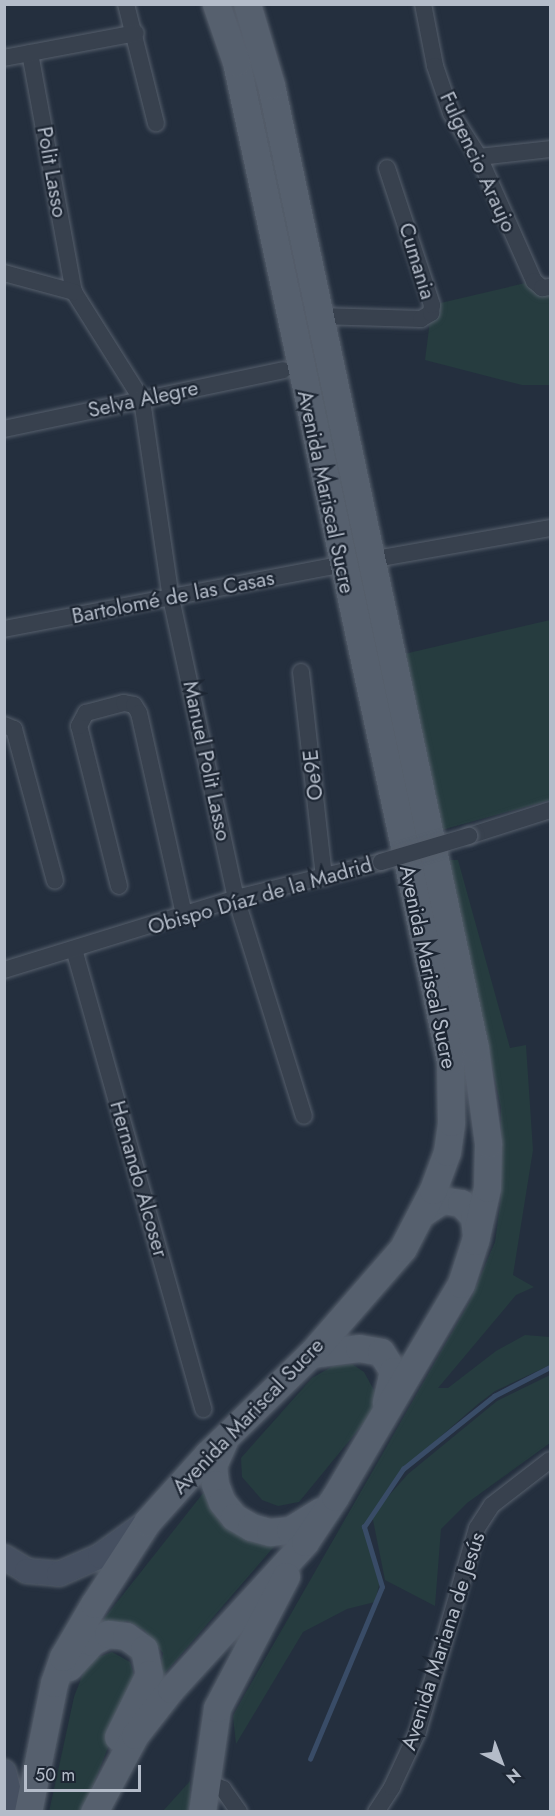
<!DOCTYPE html>
<meta charset="utf-8">
<style>
body{margin:0}
#map{position:relative;width:555px;height:1816px;overflow:hidden;background:#242f3e;font-family:Jost,sans-serif}
div>[style]{position:absolute}
.green>*{inset:0;background:#263c3f}
.stream>*{height:4.5px;margin:-2.25px;padding:0 2.25px;transform-origin:2.25px;border-radius:2.25px;background:#394c67}
.roads{filter:drop-shadow(0 0 2px #565f6c) drop-shadow(0 0 2px #565f6c)}
.street>*{height:16px;margin:-8px;padding:0 8px;transform-origin:8px;border-radius:8px;background:#38414e}
.secondary>*{height:24px;margin:-12px;padding:0 12px;transform-origin:12px;border-radius:12px;background:#465061}
.primary>*{height:27px;margin:-13.5px;padding:0 13.5px;transform-origin:13.5px;border-radius:13.5px;background:#56606e}
.bridges{filter:drop-shadow(0 0 2px #565f6c) drop-shadow(0 0 2px #565f6c)}
.street-bridge>*{height:16px;margin:-8px;padding:0 8px;transform-origin:8px;border-radius:8px;background:#38414e}
span{translate:-50% -50%;white-space:nowrap;text-align:center;line-height:1.15;-webkit-text-stroke:4.5px #1d2633;paint-order:stroke}
.street-label{font-size:21px;color:#b4bcc9}
.frame{position:absolute;inset:0;border:6px solid #b4bcc9;pointer-events:none}
.north{position:absolute;left:471px;top:1732px;width:60px;height:60px;-webkit-text-stroke:4px #1d2633;paint-order:stroke;rotate:138deg;font-size:16px;font-weight:700;line-height:24px;text-align:center;color:#b4bcc9}
.north::after{content:'';display:block;margin:auto;width:21px;height:27px;background:#b4bcc9;clip-path:polygon(50% 0,100% 100%,50% 72%,0 100%)}
.scale{position:absolute;left:24px;top:1765px;width:117px;height:27px;box-sizing:border-box;border:3px solid #b4bcc9;border-top:0;padding-left:8px;font-size:18px;line-height:21px;white-space:nowrap;color:#b4bcc9;-webkit-text-stroke:4px #1d2633;paint-order:stroke}
</style>
<div id="map">
<div class="green">
<i style="clip-path:polygon(534px 281px,550px 287px,550px 385px,522px 385px,425px 360px,432px 305px)"></i>
<i style="clip-path:polygon(550px 620px,550px 800px,438px 831px,400px 655px)"></i>
<i style="clip-path:polygon(446px 860px,458px 860px,510px 1048px,526px 1045px,533px 1150px,513px 1275px,534px 1287px,516px 1295px,438px 1388px,448px 1388px,496px 1351px,525px 1335px,550px 1337px,550px 1365px,495px 1391px,478px 1404px,403px 1469px,377px 1509px,408px 1474px,497px 1401px,550px 1375px,550px 1443px,467px 1503px,441px 1529px,435px 1606px,385px 1580px,372px 1515px,364px 1527px,380px 1581px,375px 1602px,347px 1609px,303px 1632px,236px 1744px,233px 1716px,245px 1694px,470px 1301px,495px 1242px,501px 1198px,501px 1107px)"></i>
<i style="clip-path:polygon(352px 1364px,364px 1372px,375px 1392px,372px 1413px,299px 1502px,278px 1506px,262px 1500px,242px 1477px,241px 1458px,312px 1378px,333px 1366px)"></i>
<i style="clip-path:polygon(208px 1487px,211px 1509px,222px 1524px,233px 1532px,278px 1542px,159px 1680px,163px 1653px,144px 1630px,127px 1621px,95px 1630px)"></i>
<i style="clip-path:polygon(112px 1652px,130px 1662px,135px 1679px,83px 1811px,49px 1812px,74px 1697px,84px 1671px,93px 1659px)"></i>
<i style="clip-path:polygon(190px 1781px,190px 1811px,163px 1811px)"></i>
</div>
<div class="stream">
<i style="left:310px;top:1759px;width:186px;rotate:-67.3deg"></i>
<i style="left:382px;top:1587px;width:63px;rotate:-106.7deg"></i>
<i style="left:364px;top:1527px;width:70px;rotate:-56.1deg"></i>
<i style="left:403px;top:1469px;width:117px;rotate:-38.7deg"></i>
<i style="left:494px;top:1396px;width:63px;rotate:-27.4deg"></i>
</div>
<div class="roads">
<div class="street">
<i style="left:126px;top:4px;width:123px;rotate:75.9deg"></i>
<i style="left:423px;top:4px;width:63px;rotate:79deg"></i>
<i style="left:435px;top:66px;width:50px;rotate:71.2deg"></i>
<i style="left:451px;top:113px;width:52px;rotate:57.5deg"></i>
<i style="left:479px;top:157px;width:136px;rotate:66.1deg"></i>
<i style="left:534px;top:281px;width:11px;rotate:41deg"></i>
<i style="left:542px;top:288px;width:8px;rotate:-7deg"></i>
<i style="left:30px;top:53px;width:243px;rotate:79.6deg"></i>
<i style="left:74px;top:292px;width:128px;rotate:57.8deg"></i>
<i style="left:142px;top:400px;width:200px;rotate:81.7deg"></i>
<i style="left:171px;top:598px;width:307px;rotate:77.8deg"></i>
<i style="left:236px;top:898px;width:228px;rotate:72.7deg"></i>
<i style="left:4px;top:58px;width:134px;rotate:-10.7deg"></i>
<i style="left:479px;top:157px;width:71px;rotate:-6.4deg"></i>
<i style="left:4px;top:273px;width:73px;rotate:15.2deg"></i>
<i style="left:318px;top:316px;width:103px;rotate:1.7deg"></i>
<i style="left:421px;top:319px;width:12px;rotate:-31deg"></i>
<i style="left:431px;top:313px;width:8px;rotate:-83deg"></i>
<i style="left:432px;top:305px;width:144px;rotate:-108.2deg"></i>
<i style="left:4px;top:429px;width:285px;rotate:-11.9deg"></i>
<i style="left:370px;top:560px;width:183px;rotate:-10.1deg"></i>
<i style="left:4px;top:629px;width:343px;rotate:-10.8deg"></i>
<i style="left:301px;top:672px;width:207px;rotate:83.6deg"></i>
<i style="left:4px;top:725px;width:11px;rotate:22deg"></i>
<i style="left:14px;top:729px;width:157px;rotate:74.9deg"></i>
<i style="left:469px;top:836px;width:85px;rotate:-17.8deg"></i>
<i style="left:119px;top:886px;width:165px;rotate:-104deg"></i>
<i style="left:79px;top:726px;width:15px;rotate:-62deg"></i>
<i style="left:86px;top:713px;width:39px;rotate:-15deg"></i>
<i style="left:124px;top:703px;width:10px;rotate:11deg"></i>
<i style="left:134px;top:705px;width:9px;rotate:58deg"></i>
<i style="left:139px;top:713px;width:207px;rotate:77.4deg"></i>
<i style="left:74px;top:949px;width:478px;rotate:74.3deg"></i>
<i style="left:4px;top:970px;width:243px;rotate:-17.2deg"></i>
<i style="left:236px;top:898px;width:149px;rotate:-13.9deg"></i>
<i style="left:204px;top:1781px;width:21px;rotate:23deg"></i>
<i style="left:223px;top:1789px;width:28px;rotate:55deg"></i>
<i style="left:376px;top:1812px;width:30px;rotate:-57deg"></i>
<i style="left:392px;top:1787px;width:62px;rotate:-65.1deg"></i>
<i style="left:418px;top:1731px;width:211px;rotate:-73.8deg"></i>
<i style="left:477px;top:1528px;width:27px;rotate:-57deg"></i>
<i style="left:492px;top:1505px;width:73px;rotate:-37.8deg"></i>
</div>
<div class="secondary">
<i style="left:4px;top:1557px;width:27px;rotate:31deg"></i>
<i style="left:27px;top:1571px;width:32px;rotate:5deg"></i>
<i style="left:59px;top:1574px;width:45px;rotate:-23.7deg"></i>
<i style="left:100px;top:1556px;width:53px;rotate:-35.8deg"></i>
<i style="left:4px;top:1772px;width:41px;rotate:76deg"></i>
</div>
<div class="primary">
<i style="left:424px;top:1212px;width:22px;rotate:-34deg"></i>
<i style="left:442px;top:1200px;width:19px;rotate:9deg"></i>
<i style="left:461px;top:1203px;width:19px;rotate:47deg"></i>
<i style="left:474px;top:1217px;width:20px;rotate:84deg"></i>
<i style="left:311px;top:1354px;width:48px;rotate:-7.1deg"></i>
<i style="left:359px;top:1348px;width:22px;rotate:10deg"></i>
<i style="left:381px;top:1352px;width:22px;rotate:58deg"></i>
<i style="left:393px;top:1371px;width:32px;rotate:103deg"></i>
<i style="left:223px;top:1443px;width:24px;rotate:114deg"></i>
<i style="left:213px;top:1465px;width:19px;rotate:84deg"></i>
<i style="left:215px;top:1484px;width:19px;rotate:69deg"></i>
<i style="left:222px;top:1502px;width:19px;rotate:51deg"></i>
<i style="left:234px;top:1517px;width:20px;rotate:30deg"></i>
<i style="left:251px;top:1527px;width:20px;rotate:15deg"></i>
<i style="left:270px;top:1532px;width:20px;rotate:-6deg"></i>
<i style="left:290px;top:1530px;width:36px;rotate:-32deg"></i>
<i style="left:69px;top:1667px;width:34px;rotate:-47deg"></i>
<i style="left:92px;top:1642px;width:18px;rotate:-27deg"></i>
<i style="left:108px;top:1634px;width:18px;rotate:6deg"></i>
<i style="left:126px;top:1636px;width:22px;rotate:36deg"></i>
<i style="left:144px;top:1649px;width:25px;rotate:79deg"></i>
<i style="left:149px;top:1674px;width:70px;rotate:116.2deg"></i>
<i style="left:28px;top:1812px;width:132px;rotate:-78.6deg"></i>
<i style="left:54px;top:1683px;width:28px;rotate:-71deg"></i>
<i style="left:63px;top:1657px;width:61px;rotate:-59.7deg"></i>
<i style="left:94px;top:1604px;width:98px;rotate:-57.1deg"></i>
<i style="left:147px;top:1522px;width:91px;rotate:-48.1deg"></i>
<i style="left:208px;top:1454px;width:144px;rotate:-44.2deg"></i>
<i style="left:311px;top:1354px;width:140px;rotate:-49deg"></i>
<i style="left:403px;top:1248px;width:65px;rotate:-62.7deg"></i>
<i style="left:433px;top:1190px;width:40px;rotate:-69.8deg"></i>
<i style="left:447px;top:1152px;width:30px;rotate:-82deg"></i>
<i style="left:451px;top:1122px;width:61px;rotate:-90.9deg"></i>
<i style="left:450px;top:1061px;width:1022px;rotate:-102.09deg"></i>
<i style="left:236px;top:62px;width:61px;rotate:-109deg"></i>
<i style="left:94px;top:1812px;width:87px;rotate:-62deg"></i>
<i style="left:135px;top:1735px;width:58px;rotate:-52deg"></i>
<i style="left:171px;top:1689px;width:199px;rotate:-47.6deg"></i>
<i style="left:305px;top:1542px;width:54px;rotate:-56.3deg"></i>
<i style="left:335px;top:1497px;width:247px;rotate:-59.4deg"></i>
<i style="left:461px;top:1284px;width:45px;rotate:-72deg"></i>
<i style="left:475px;top:1241px;width:54px;rotate:-77.2deg"></i>
<i style="left:487px;top:1188px;width:45px;rotate:-88.7deg"></i>
<i style="left:488px;top:1143px;width:96px;rotate:-97.8deg"></i>
<i style="left:475px;top:1048px;width:984px;rotate:-101.96deg"></i>
<i style="left:271px;top:85px;width:84px;rotate:-106.5deg"></i>
<i style="left:202px;top:1812px;width:105px;rotate:-81.8deg"></i>
<i style="left:217px;top:1708px;width:149px;rotate:-62.4deg"></i>
</div>
</div>
<div class="bridges">
<div class="street-bridge">
<i style="left:381px;top:862px;width:92px;rotate:-16.5deg"></i>
</div>
</div>
<div class="street-label">
<span style="left:478px;top:162px;rotate:65deg">Fulgencio Araujo</span>
<span style="left:52px;top:172px;rotate:80deg">Polit Lasso</span>
<span style="left:417px;top:261px;rotate:73deg">Cumania</span>
<span style="left:143px;top:399px;rotate:-12deg">Selva Alegre</span>
<span style="left:326px;top:492px;rotate:78deg">Avenida Mariscal Sucre</span>
<span style="left:173px;top:597px;rotate:-11deg">Bartolomé de las Casas</span>
<span style="left:207px;top:761px;rotate:78deg">Manuel Polit Lasso</span>
<span style="left:313px;top:775px;rotate:-96deg">Oe9E</span>
<span style="left:260px;top:896px;rotate:-16deg">Obispo Díaz de la Madrid</span>
<span style="left:428px;top:967px;rotate:78deg">Avenida Mariscal Sucre</span>
<span style="left:139px;top:1179px;rotate:74deg">Hernando Alcoser</span>
<span style="left:248px;top:1416px;rotate:-46deg">Avenida Mariscal Sucre</span>
<span style="left:443px;top:1641px;rotate:-72deg">Avenida Mariana de Jesús</span>
</div>
<div class="frame"></div>
<div class="north">N</div>
<div class="scale">50 m</div>
</div>
